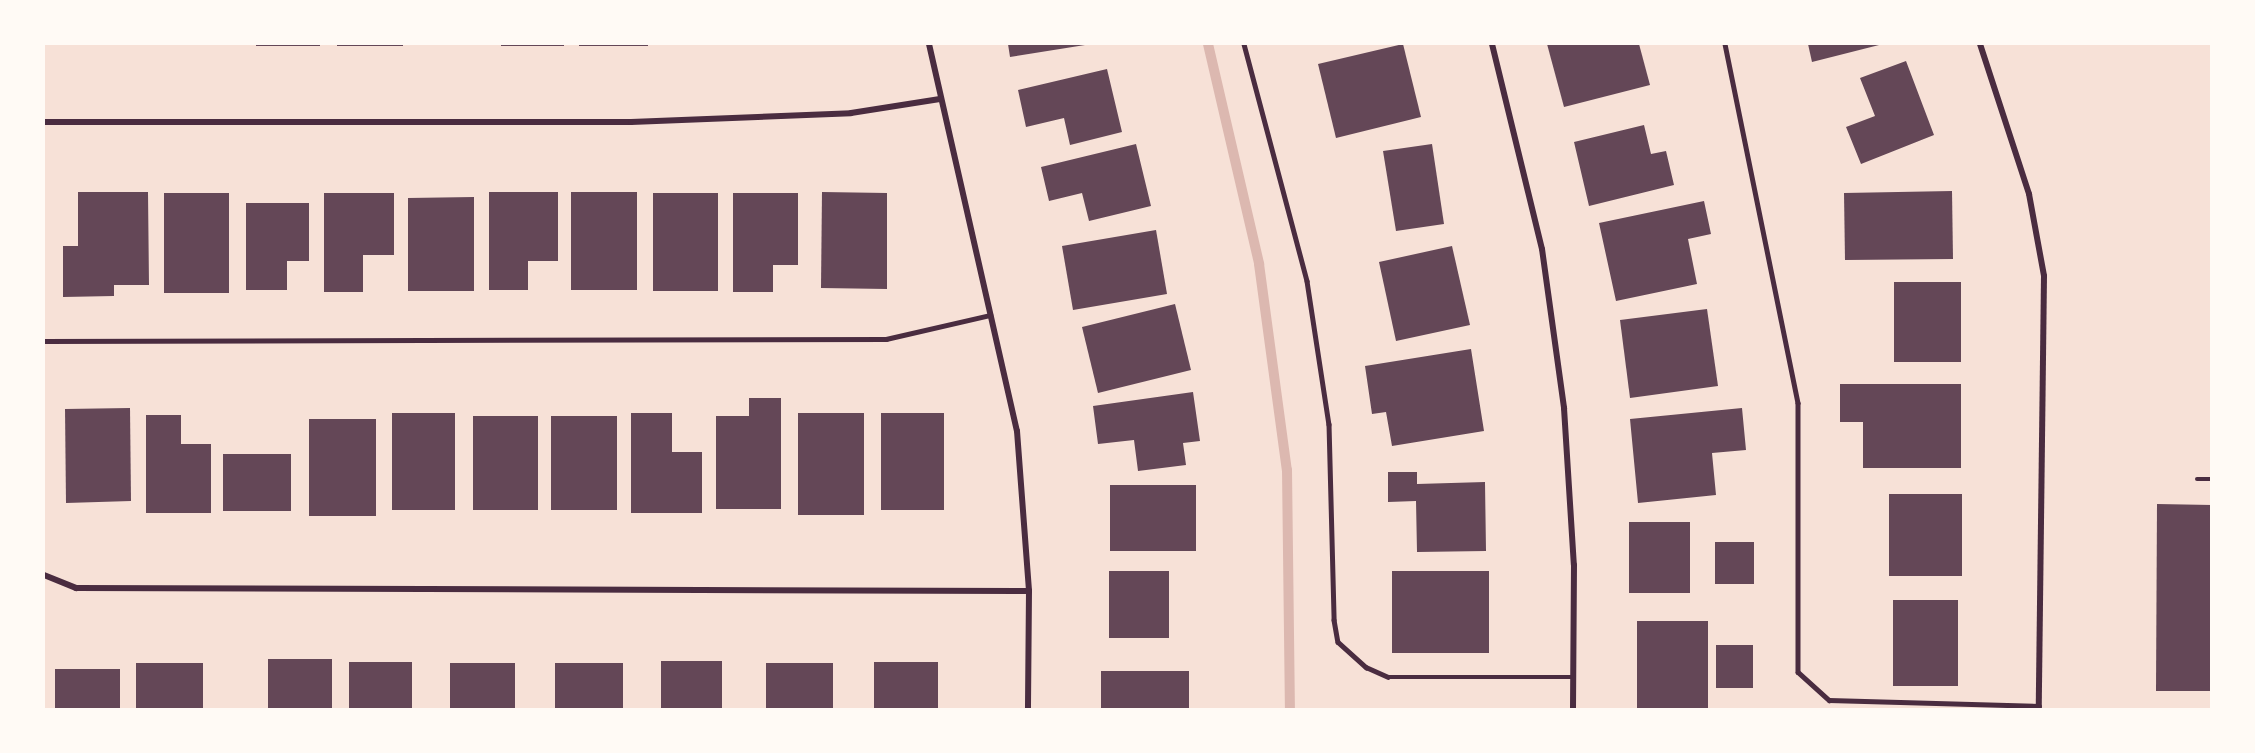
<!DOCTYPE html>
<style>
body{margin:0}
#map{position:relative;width:2255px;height:753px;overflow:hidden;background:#f7e1d7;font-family:"PT Sans Narrow",sans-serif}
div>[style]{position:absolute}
.stream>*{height:10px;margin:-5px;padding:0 5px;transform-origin:5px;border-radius:5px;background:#dcb8b0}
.building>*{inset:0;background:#644757}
.service>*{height:4.5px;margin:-2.25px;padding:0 2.25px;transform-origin:2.25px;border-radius:2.25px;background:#4a2c40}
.minor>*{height:6px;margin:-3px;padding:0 3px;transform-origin:3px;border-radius:3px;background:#4a2c40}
span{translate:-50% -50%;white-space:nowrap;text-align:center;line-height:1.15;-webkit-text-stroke:6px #fffaf5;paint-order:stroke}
.frame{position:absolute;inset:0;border:45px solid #fffaf5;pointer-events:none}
</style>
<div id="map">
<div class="stream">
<i style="left:1208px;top:44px;width:226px;rotate:76.9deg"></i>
<i style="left:1259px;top:264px;width:208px;rotate:82.3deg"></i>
<i style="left:1287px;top:470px;width:240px;rotate:89.3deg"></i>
</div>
<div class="building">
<i style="clip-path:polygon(256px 44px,320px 44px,320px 46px,256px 46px)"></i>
<i style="clip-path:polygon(337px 44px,403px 44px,403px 46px,337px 46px)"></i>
<i style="clip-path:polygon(501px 44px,564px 44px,564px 46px,501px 46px)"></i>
<i style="clip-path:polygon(579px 44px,648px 44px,648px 46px,579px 46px)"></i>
<i style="clip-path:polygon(1008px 44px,1085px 44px,1085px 45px,1010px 57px)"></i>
<i style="clip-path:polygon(1403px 44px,1421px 117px,1336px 138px,1318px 64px)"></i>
<i style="clip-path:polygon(1547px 44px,1639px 44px,1650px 85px,1564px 107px)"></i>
<i style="clip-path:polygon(1808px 44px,1883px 44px,1812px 62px)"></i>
<i style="clip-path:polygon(1906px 61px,1934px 135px,1861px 164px,1846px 127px,1875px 116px,1860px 78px)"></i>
<i style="clip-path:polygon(1107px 69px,1122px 132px,1070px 145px,1064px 118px,1026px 127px,1018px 90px)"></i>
<i style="clip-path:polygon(1644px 125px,1651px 154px,1666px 151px,1674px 185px,1589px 206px,1574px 142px)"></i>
<i style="clip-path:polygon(1136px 144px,1151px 206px,1089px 221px,1082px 193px,1049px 201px,1041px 167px)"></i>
<i style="clip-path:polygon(1432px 144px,1444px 224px,1396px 231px,1383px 151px)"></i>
<i style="clip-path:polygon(1952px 191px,1953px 259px,1845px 260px,1844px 193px)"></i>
<i style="clip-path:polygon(78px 192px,148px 192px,149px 285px,114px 285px,114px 296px,63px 297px,63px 246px,78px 246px)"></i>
<i style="clip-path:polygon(489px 192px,558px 192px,558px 261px,528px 261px,528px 290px,489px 290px)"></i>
<i style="clip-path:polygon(571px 192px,637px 192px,637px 290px,571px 290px)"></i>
<i style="clip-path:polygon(822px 192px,887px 193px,887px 289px,821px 288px)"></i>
<i style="clip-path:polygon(164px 193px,229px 193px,229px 293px,164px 293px)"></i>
<i style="clip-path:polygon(324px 193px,394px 193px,394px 255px,363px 255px,363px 292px,324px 292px)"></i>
<i style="clip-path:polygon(653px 193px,718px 193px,718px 291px,653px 291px)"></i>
<i style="clip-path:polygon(733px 193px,798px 193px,798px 265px,773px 265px,773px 292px,733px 292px)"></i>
<i style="clip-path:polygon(474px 197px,474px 291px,408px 291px,408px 198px)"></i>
<i style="clip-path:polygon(1704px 201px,1711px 234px,1688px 239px,1697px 284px,1616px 301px,1599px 223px)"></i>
<i style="clip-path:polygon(246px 203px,309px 203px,309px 261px,287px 261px,287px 290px,246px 290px)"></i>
<i style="clip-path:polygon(1156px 230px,1167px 294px,1073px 310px,1062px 246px)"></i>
<i style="clip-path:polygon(1452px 246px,1470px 325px,1396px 341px,1379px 262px)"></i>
<i style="clip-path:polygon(1894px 282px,1961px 282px,1961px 362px,1894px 362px)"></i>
<i style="clip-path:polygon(1175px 304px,1191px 370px,1098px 393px,1082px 327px)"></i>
<i style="clip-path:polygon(1707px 309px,1718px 386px,1630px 398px,1620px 320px)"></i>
<i style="clip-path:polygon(1471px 349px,1484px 431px,1392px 446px,1386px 412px,1372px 414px,1365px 366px)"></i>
<i style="clip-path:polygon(1840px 384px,1961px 384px,1961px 468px,1863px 468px,1863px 422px,1840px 422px)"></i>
<i style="clip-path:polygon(1193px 392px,1200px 441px,1183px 443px,1186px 465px,1138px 471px,1134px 440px,1098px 444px,1093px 406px)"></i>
<i style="clip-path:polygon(749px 398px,781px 398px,781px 509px,716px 509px,716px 416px,749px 416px)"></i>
<i style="clip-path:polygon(130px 408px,131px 501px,66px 503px,65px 409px)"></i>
<i style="clip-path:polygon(1742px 408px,1746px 450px,1712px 453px,1716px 495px,1638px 503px,1630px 419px)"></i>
<i style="clip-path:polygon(392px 413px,455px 413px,455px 510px,392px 510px)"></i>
<i style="clip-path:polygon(631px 413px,672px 413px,672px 452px,702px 452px,702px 513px,631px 513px)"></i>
<i style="clip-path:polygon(798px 413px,864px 413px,864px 515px,798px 515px)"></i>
<i style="clip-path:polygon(881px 413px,944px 413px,944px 510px,881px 510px)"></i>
<i style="clip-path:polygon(146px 415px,181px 415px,181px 444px,211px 444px,211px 513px,146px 513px)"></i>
<i style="clip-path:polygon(473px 416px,538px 416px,538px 510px,473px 510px)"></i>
<i style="clip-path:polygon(551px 416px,617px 416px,617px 510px,551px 510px)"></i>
<i style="clip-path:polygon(309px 419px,376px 419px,376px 516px,309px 516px)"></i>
<i style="clip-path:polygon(223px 454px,291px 454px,291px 511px,223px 511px)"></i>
<i style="clip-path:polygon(1388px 472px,1417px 472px,1417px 484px,1485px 482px,1486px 551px,1417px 552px,1416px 501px,1388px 502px)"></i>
<i style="clip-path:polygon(1110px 485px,1196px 485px,1196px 551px,1110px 551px)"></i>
<i style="clip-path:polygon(1889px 494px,1962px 494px,1962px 576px,1889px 576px)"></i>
<i style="clip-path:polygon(2157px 504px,2212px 505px,2212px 691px,2156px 691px)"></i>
<i style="clip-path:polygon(1629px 522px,1690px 522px,1690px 593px,1629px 593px)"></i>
<i style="clip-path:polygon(1715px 542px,1754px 542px,1754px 584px,1715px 584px)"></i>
<i style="clip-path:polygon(1109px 571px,1169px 571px,1169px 638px,1109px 638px)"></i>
<i style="clip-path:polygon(1392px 571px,1489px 571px,1489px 653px,1392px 653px)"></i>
<i style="clip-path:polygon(1893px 600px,1958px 600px,1958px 686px,1893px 686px)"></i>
<i style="clip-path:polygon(1637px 621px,1708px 621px,1708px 710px,1637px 710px)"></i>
<i style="clip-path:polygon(1716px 645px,1753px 645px,1753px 688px,1716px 688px)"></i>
<i style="clip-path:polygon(268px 659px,332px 659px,332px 710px,268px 710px)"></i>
<i style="clip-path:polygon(661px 661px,722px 661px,722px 710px,661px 710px)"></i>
<i style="clip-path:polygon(349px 662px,412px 662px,412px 710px,349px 710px)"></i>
<i style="clip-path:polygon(874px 662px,938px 662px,938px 710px,874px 710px)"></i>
<i style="clip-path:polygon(136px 663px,203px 663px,203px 710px,136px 710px)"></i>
<i style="clip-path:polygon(450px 663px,515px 663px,515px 710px,450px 710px)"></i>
<i style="clip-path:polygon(555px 663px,623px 663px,623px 710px,555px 710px)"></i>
<i style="clip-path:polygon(766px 663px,833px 663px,833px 710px,766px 710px)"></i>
<i style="clip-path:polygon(55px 669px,120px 669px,120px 710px,55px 710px)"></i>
<i style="clip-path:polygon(1101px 671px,1189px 671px,1189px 710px,1101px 710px)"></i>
</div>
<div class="service">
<i style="left:1244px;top:44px;width:245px;rotate:75.1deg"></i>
<i style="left:1307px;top:281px;width:145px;rotate:81.3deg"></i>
<i style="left:1329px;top:424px;width:196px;rotate:88.5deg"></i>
<i style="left:1334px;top:620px;width:22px;rotate:80deg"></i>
<i style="left:1338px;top:642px;width:38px;rotate:42deg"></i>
<i style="left:1366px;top:667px;width:24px;rotate:24deg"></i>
<i style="left:1388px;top:677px;width:185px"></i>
<i style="left:1725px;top:44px;width:366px;rotate:78.5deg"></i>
<i style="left:1798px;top:403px;width:269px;rotate:90deg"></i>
<i style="left:1798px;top:672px;width:42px;rotate:42.1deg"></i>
<i style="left:1829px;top:700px;width:210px;rotate:1.6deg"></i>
<i style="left:44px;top:341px;width:842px;rotate:-0.14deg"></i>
<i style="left:886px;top:339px;width:107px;rotate:-13deg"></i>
<i style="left:2197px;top:479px;width:15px"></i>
</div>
<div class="minor">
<i style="left:929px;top:44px;width:397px;rotate:77.2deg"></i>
<i style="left:1017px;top:431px;width:160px;rotate:85.7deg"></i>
<i style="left:1029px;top:591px;width:119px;rotate:90.5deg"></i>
<i style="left:1492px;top:44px;width:211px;rotate:76.3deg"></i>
<i style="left:1542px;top:249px;width:161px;rotate:82.1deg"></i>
<i style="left:1564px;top:408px;width:157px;rotate:86.4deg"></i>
<i style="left:1574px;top:565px;width:145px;rotate:90.4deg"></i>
<i style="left:1980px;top:44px;width:158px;rotate:71.9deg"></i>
<i style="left:2029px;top:194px;width:83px;rotate:79.6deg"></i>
<i style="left:2044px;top:276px;width:434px;rotate:90.7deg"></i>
<i style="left:44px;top:122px;width:587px"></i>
<i style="left:631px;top:122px;width:220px;rotate:-2.3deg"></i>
<i style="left:851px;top:113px;width:90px;rotate:-8.9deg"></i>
<i style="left:44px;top:575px;width:35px;rotate:22deg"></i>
<i style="left:76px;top:588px;width:953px;rotate:0.18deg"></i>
</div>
<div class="frame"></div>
</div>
